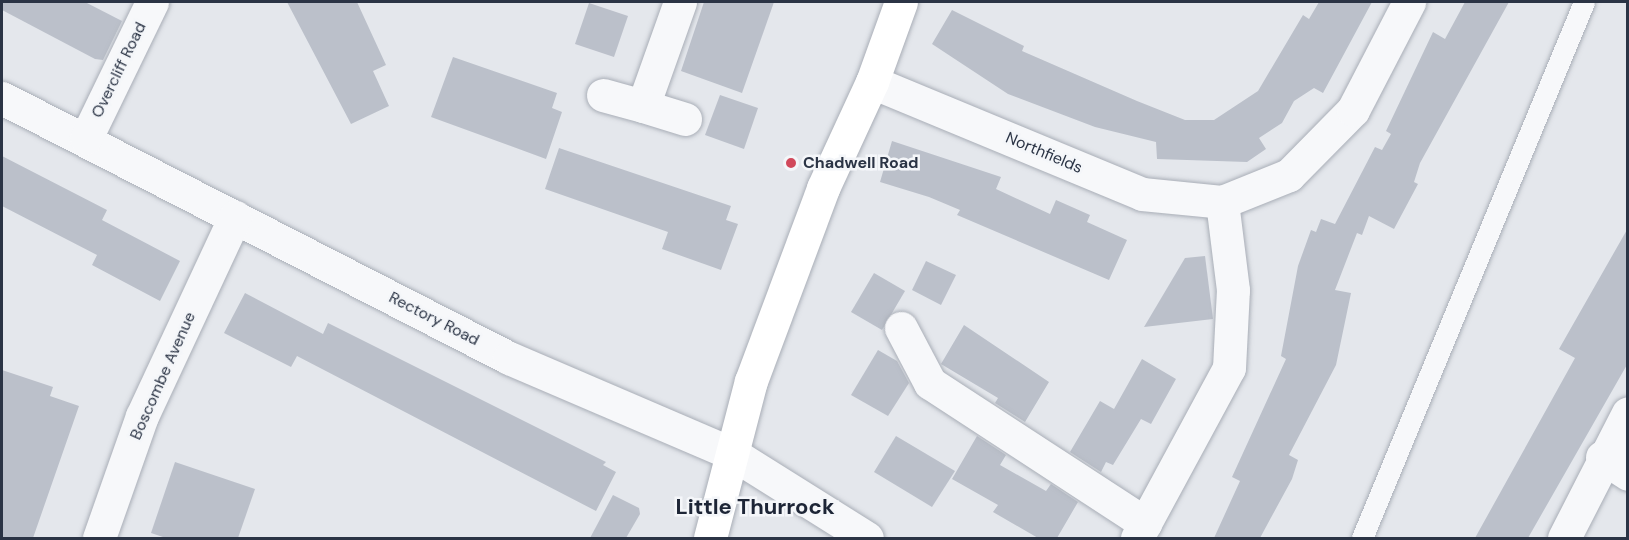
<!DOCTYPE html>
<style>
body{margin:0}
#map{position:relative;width:1629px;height:540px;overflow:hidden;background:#e4e7ec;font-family:"DM Sans",sans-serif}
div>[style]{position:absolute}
.building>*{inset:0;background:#bbc0ca}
.roads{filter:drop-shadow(0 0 2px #a9aeb7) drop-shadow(0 0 2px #a9aeb7)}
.lane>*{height:21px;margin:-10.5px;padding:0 10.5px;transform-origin:10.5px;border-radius:10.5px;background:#f7f8fa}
.street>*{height:33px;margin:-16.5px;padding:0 16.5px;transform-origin:16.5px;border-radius:16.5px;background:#f7f8fa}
.secondary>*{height:33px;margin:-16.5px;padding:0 16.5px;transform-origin:16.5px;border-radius:16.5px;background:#fff}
.dots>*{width:16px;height:16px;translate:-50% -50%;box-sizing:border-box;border:3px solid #f4f6f9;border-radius:50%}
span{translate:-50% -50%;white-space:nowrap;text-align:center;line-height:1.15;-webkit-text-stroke:5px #f4f6f9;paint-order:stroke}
.street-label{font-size:16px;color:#2b3445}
.poi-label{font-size:16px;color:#2b3445;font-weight:700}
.left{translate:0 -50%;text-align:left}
.district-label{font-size:22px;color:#1d2536;font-weight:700}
.frame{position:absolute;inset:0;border:3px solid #2b3445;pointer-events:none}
</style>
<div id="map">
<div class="building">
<i style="clip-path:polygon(2px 2px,85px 2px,122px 21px,103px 60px,95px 59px,2px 10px)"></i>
<i style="clip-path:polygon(287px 2px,357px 2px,386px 65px,373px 71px,389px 106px,351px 124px)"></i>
<i style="clip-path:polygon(704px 2px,774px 2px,742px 93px,681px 71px)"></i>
<i style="clip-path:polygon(1319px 2px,1372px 2px,1323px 93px,1314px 88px,1294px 101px,1282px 123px,1259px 138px,1266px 149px,1247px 162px,1157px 159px,1156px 142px,1095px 127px,1008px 94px,932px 44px,952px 10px,1024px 46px,1022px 51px,1137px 101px,1185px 120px,1214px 120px,1258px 91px,1303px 15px,1309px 19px)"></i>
<i style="clip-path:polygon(1465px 2px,1509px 2px,1420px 163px,1414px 182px,1418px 184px,1394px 229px,1369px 216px,1362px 235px,1357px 233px,1335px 290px,1351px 293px,1336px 365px,1289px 455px,1298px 460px,1292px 479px,1260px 538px,1214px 538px,1240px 481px,1232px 477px,1286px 359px,1281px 356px,1298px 266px,1311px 230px,1316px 232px,1321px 219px,1335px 224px,1375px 147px,1382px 150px,1391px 134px,1386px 131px,1433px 32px,1445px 39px)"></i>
<i style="clip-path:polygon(589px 3px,628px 16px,614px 57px,575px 44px)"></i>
<i style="clip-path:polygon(453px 57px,557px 93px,552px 108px,562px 112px,546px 159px,431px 117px)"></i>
<i style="clip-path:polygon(720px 95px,758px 108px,744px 149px,705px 135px)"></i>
<i style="clip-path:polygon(892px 141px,1001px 177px,996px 189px,1050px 214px,1056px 200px,1090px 215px,1087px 222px,1127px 240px,1109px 280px,957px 215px,960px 210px,929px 197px,880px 182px)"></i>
<i style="clip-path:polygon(559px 148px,731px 206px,726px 220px,738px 224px,721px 270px,662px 249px,668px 232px,545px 189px)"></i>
<i style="clip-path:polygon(2px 156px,107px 210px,102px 220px,180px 261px,160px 301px,92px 265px,97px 255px,2px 206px)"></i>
<i style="clip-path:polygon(1628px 228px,1628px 363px,1528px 538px,1475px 538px,1575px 358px,1559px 349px)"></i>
<i style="clip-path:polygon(1205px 256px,1213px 319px,1144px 327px,1185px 258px)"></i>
<i style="clip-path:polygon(926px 261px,956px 275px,941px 305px,912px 290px)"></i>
<i style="clip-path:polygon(874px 273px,905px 291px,882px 330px,851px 312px)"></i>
<i style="clip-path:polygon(245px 293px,323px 334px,328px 323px,606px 462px,603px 465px,616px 472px,596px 511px,297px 356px,291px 367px,224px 333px)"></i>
<i style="clip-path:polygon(964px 325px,1049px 382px,1025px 422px,995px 403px,998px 398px,941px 364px)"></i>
<i style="clip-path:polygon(878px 350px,897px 361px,909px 383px,888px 416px,851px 395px)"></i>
<i style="clip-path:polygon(1142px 359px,1176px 379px,1151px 424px,1141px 419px,1113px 465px,1106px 462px,1101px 472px,1070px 452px,1100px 401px,1114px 409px)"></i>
<i style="clip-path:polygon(2px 370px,53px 387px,50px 396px,79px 406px,33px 538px,2px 538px)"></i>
<i style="clip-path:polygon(896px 436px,955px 471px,932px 507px,874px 472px)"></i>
<i style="clip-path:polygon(977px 436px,1006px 455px,1000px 465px,1046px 491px,1051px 484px,1078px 502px,1057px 538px,1038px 538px,993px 512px,998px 505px,952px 479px)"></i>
<i style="clip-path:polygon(175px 462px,255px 489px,238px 538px,166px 538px,151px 533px)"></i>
<i style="clip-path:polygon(613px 495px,639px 508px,640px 514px,626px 538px,590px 538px)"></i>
</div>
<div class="roads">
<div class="lane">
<i style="left:1362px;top:538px;width:580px;rotate:-67.5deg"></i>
</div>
<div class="street">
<i style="left:680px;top:2px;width:110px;rotate:109.6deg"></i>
<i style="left:643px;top:106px;width:44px;rotate:17.2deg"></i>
<i style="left:872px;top:82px;width:292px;rotate:22.5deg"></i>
<i style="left:1142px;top:194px;width:80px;rotate:5.7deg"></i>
<i style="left:1222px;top:202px;width:72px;rotate:-21.9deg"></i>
<i style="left:1289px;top:175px;width:91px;rotate:-45.4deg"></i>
<i style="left:1353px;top:110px;width:122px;rotate:-62.6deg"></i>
<i style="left:603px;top:95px;width:41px;rotate:15.4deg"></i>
<i style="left:2px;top:98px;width:570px;rotate:27.15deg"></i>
<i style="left:509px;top:358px;width:244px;rotate:23.2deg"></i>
<i style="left:733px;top:454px;width:158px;rotate:32.1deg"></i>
<i style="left:86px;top:138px;width:151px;rotate:-64.1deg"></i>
<i style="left:901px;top:328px;width:62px;rotate:62.2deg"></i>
<i style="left:930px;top:383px;width:257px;rotate:33.1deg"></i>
<i style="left:1602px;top:457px;width:31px;rotate:33deg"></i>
<i style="left:99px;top:538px;width:129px;rotate:-70.6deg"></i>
<i style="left:142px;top:416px;width:220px;rotate:-65deg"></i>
<i style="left:1137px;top:538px;width:193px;rotate:-61.6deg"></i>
<i style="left:1229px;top:368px;width:78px;rotate:-87.1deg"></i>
<i style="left:1233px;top:290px;width:89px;rotate:-97.1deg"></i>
<i style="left:1564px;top:538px;width:140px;rotate:-62.9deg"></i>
</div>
<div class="secondary">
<i style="left:710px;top:538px;width:162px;rotate:-75.4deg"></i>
<i style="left:751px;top:381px;width:206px;rotate:-69.5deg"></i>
<i style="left:823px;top:188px;width:117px;rotate:-65.2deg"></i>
<i style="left:872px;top:82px;width:85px;rotate:-70.1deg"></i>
</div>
</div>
<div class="dots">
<i style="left:791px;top:163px;background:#d1495b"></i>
</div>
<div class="street-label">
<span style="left:119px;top:70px;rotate:-64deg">Overcliff Road</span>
<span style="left:1044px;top:153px;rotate:23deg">Northfields</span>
<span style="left:434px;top:319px;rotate:27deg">Rectory Road</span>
<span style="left:163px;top:376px;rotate:-66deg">Boscombe Avenue</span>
</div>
<div class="poi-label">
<span class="left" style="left:803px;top:163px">Chadwell Road</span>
</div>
<div class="district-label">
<span style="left:755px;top:507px">Little Thurrock</span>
</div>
<div class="frame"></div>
</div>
